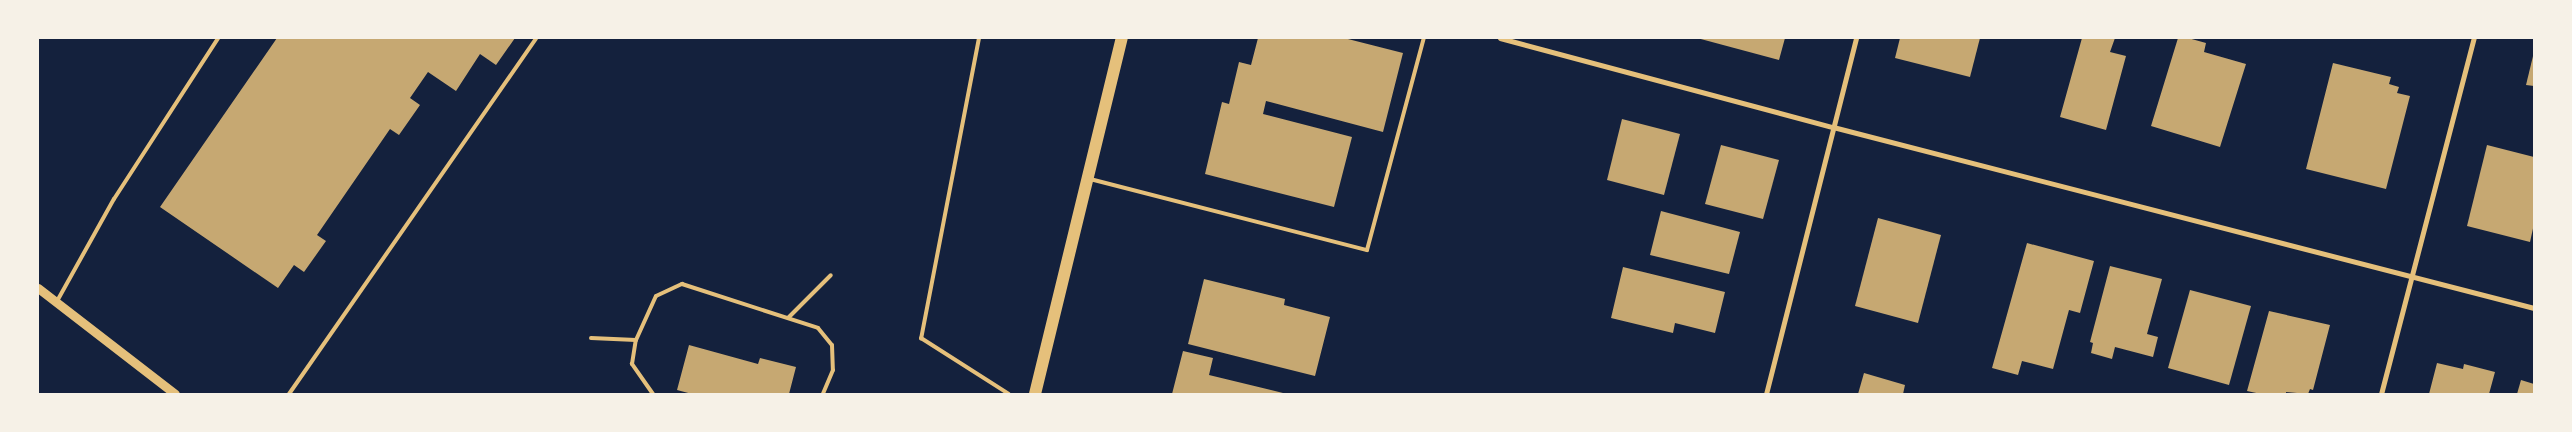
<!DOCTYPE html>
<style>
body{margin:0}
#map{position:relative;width:2572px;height:432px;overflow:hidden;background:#14213d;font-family:"Nunito Sans",sans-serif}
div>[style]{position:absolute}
.building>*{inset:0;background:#c6a872}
.service>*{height:4px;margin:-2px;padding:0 2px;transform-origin:2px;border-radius:2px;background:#e5c07b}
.minor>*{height:5px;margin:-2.5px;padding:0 2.5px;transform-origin:2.5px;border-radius:2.5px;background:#e5c07b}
.tertiary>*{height:9px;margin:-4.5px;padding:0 4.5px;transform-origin:4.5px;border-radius:4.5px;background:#e5c07b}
.primary>*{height:12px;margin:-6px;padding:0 6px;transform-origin:6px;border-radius:6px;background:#e5c07b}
span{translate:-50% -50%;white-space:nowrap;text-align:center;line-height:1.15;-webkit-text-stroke:5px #f6f1e7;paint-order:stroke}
.frame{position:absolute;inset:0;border:39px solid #f6f1e7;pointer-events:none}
</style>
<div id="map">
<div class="building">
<i style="clip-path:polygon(277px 38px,515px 38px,496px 65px,480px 54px,456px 91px,428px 72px,410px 98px,420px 105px,399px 135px,390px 129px,317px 235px,326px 241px,304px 272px,294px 265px,278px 288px,160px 207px)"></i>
<i style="clip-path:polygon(1258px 38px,1344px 38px,1403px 53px,1383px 132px,1266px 101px,1263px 114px,1352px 137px,1334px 207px,1205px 174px,1222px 102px,1229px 104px,1239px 62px,1251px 65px)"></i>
<i style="clip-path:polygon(1697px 38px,1785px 38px,1779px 60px)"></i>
<i style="clip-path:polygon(1900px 38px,1980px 38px,1970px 77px,1895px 58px)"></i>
<i style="clip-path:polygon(2082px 38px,2115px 38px,2110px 52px,2126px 56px,2106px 130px,2060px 117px)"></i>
<i style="clip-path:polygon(2178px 38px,2188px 38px,2206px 43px,2204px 52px,2246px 64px,2220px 147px,2151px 126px)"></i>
<i style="clip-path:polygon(2534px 52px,2534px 86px,2526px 85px)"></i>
<i style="clip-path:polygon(2333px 63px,2391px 77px,2389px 84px,2399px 87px,2397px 93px,2410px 96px,2386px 189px,2306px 169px)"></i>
<i style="clip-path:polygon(1622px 119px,1680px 134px,1664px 195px,1607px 180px)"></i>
<i style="clip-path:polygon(1721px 145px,1779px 160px,1763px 219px,1705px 204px)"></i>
<i style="clip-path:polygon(2487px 145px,2534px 157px,2534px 224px,2530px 242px,2467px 226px)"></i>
<i style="clip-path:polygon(1661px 211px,1740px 232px,1729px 274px,1650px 255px)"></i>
<i style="clip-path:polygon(1878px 218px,1941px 235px,1918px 323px,1855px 306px)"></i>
<i style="clip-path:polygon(2027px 243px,2094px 261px,2080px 313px,2069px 310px,2053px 369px,2022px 361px,2018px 375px,1992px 368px)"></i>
<i style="clip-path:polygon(2110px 266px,2162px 279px,2147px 334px,2158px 337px,2153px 357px,2115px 347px,2112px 359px,2091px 353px,2093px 343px,2090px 342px)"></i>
<i style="clip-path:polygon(1623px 267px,1725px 292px,1715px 333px,1675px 323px,1673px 333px,1611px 318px)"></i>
<i style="clip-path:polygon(1204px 279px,1285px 299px,1284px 305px,1330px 317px,1315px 376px,1188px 344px)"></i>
<i style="clip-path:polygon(2190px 290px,2251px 306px,2229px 385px,2168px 368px)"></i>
<i style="clip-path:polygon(2269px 311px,2330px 325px,2313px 390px,2310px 389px,2308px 394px,2286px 392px,2286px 394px,2261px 394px,2247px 391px)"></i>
<i style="clip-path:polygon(689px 345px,758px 364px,760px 358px,796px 367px,789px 394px,692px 394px,677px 390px)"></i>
<i style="clip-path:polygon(1183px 351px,1213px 358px,1209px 375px,1287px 394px,1172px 394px)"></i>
<i style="clip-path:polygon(2437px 363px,2463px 369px,2464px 364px,2495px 372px,2489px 394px,2429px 394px)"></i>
<i style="clip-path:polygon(1864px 373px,1905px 385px,1903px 394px,1858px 394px)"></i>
<i style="clip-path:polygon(2521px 380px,2534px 384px,2534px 394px,2517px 394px)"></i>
</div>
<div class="service">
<i style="left:979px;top:38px;width:306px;rotate:100.9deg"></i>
<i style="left:921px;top:338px;width:104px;rotate:32.5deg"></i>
<i style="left:1090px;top:179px;width:286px;rotate:14.4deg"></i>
<i style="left:1367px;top:250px;width:220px;rotate:-75deg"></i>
<i style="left:56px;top:303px;width:119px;rotate:-60.9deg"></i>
<i style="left:114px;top:199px;width:192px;rotate:-57.1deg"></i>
<i style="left:789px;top:317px;width:59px;rotate:-45deg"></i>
<i style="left:591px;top:338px;width:45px;rotate:2.5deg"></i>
<i style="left:289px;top:394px;width:433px;rotate:-55.2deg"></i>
<i style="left:653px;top:394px;width:37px;rotate:-125deg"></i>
<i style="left:632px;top:364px;width:24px;rotate:-81deg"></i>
<i style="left:636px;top:340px;width:48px;rotate:-65.6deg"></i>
<i style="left:656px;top:296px;width:29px;rotate:-25deg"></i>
<i style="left:682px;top:284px;width:143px;rotate:17.9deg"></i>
<i style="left:818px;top:328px;width:22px;rotate:51deg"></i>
<i style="left:832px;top:345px;width:25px;rotate:88deg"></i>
<i style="left:833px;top:370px;width:26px;rotate:113deg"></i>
</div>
<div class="minor">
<i style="left:1500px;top:38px;width:345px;rotate:15deg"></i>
<i style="left:1833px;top:127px;width:724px;rotate:14.48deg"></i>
<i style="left:1766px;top:394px;width:367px;rotate:-75.8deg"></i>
<i style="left:2381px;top:394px;width:368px;rotate:-75.4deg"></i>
</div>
<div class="tertiary">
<i style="left:38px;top:288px;width:173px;rotate:37.7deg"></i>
</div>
<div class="primary">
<i style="left:1035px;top:394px;width:366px;rotate:-76.3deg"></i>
</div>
<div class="frame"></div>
</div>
